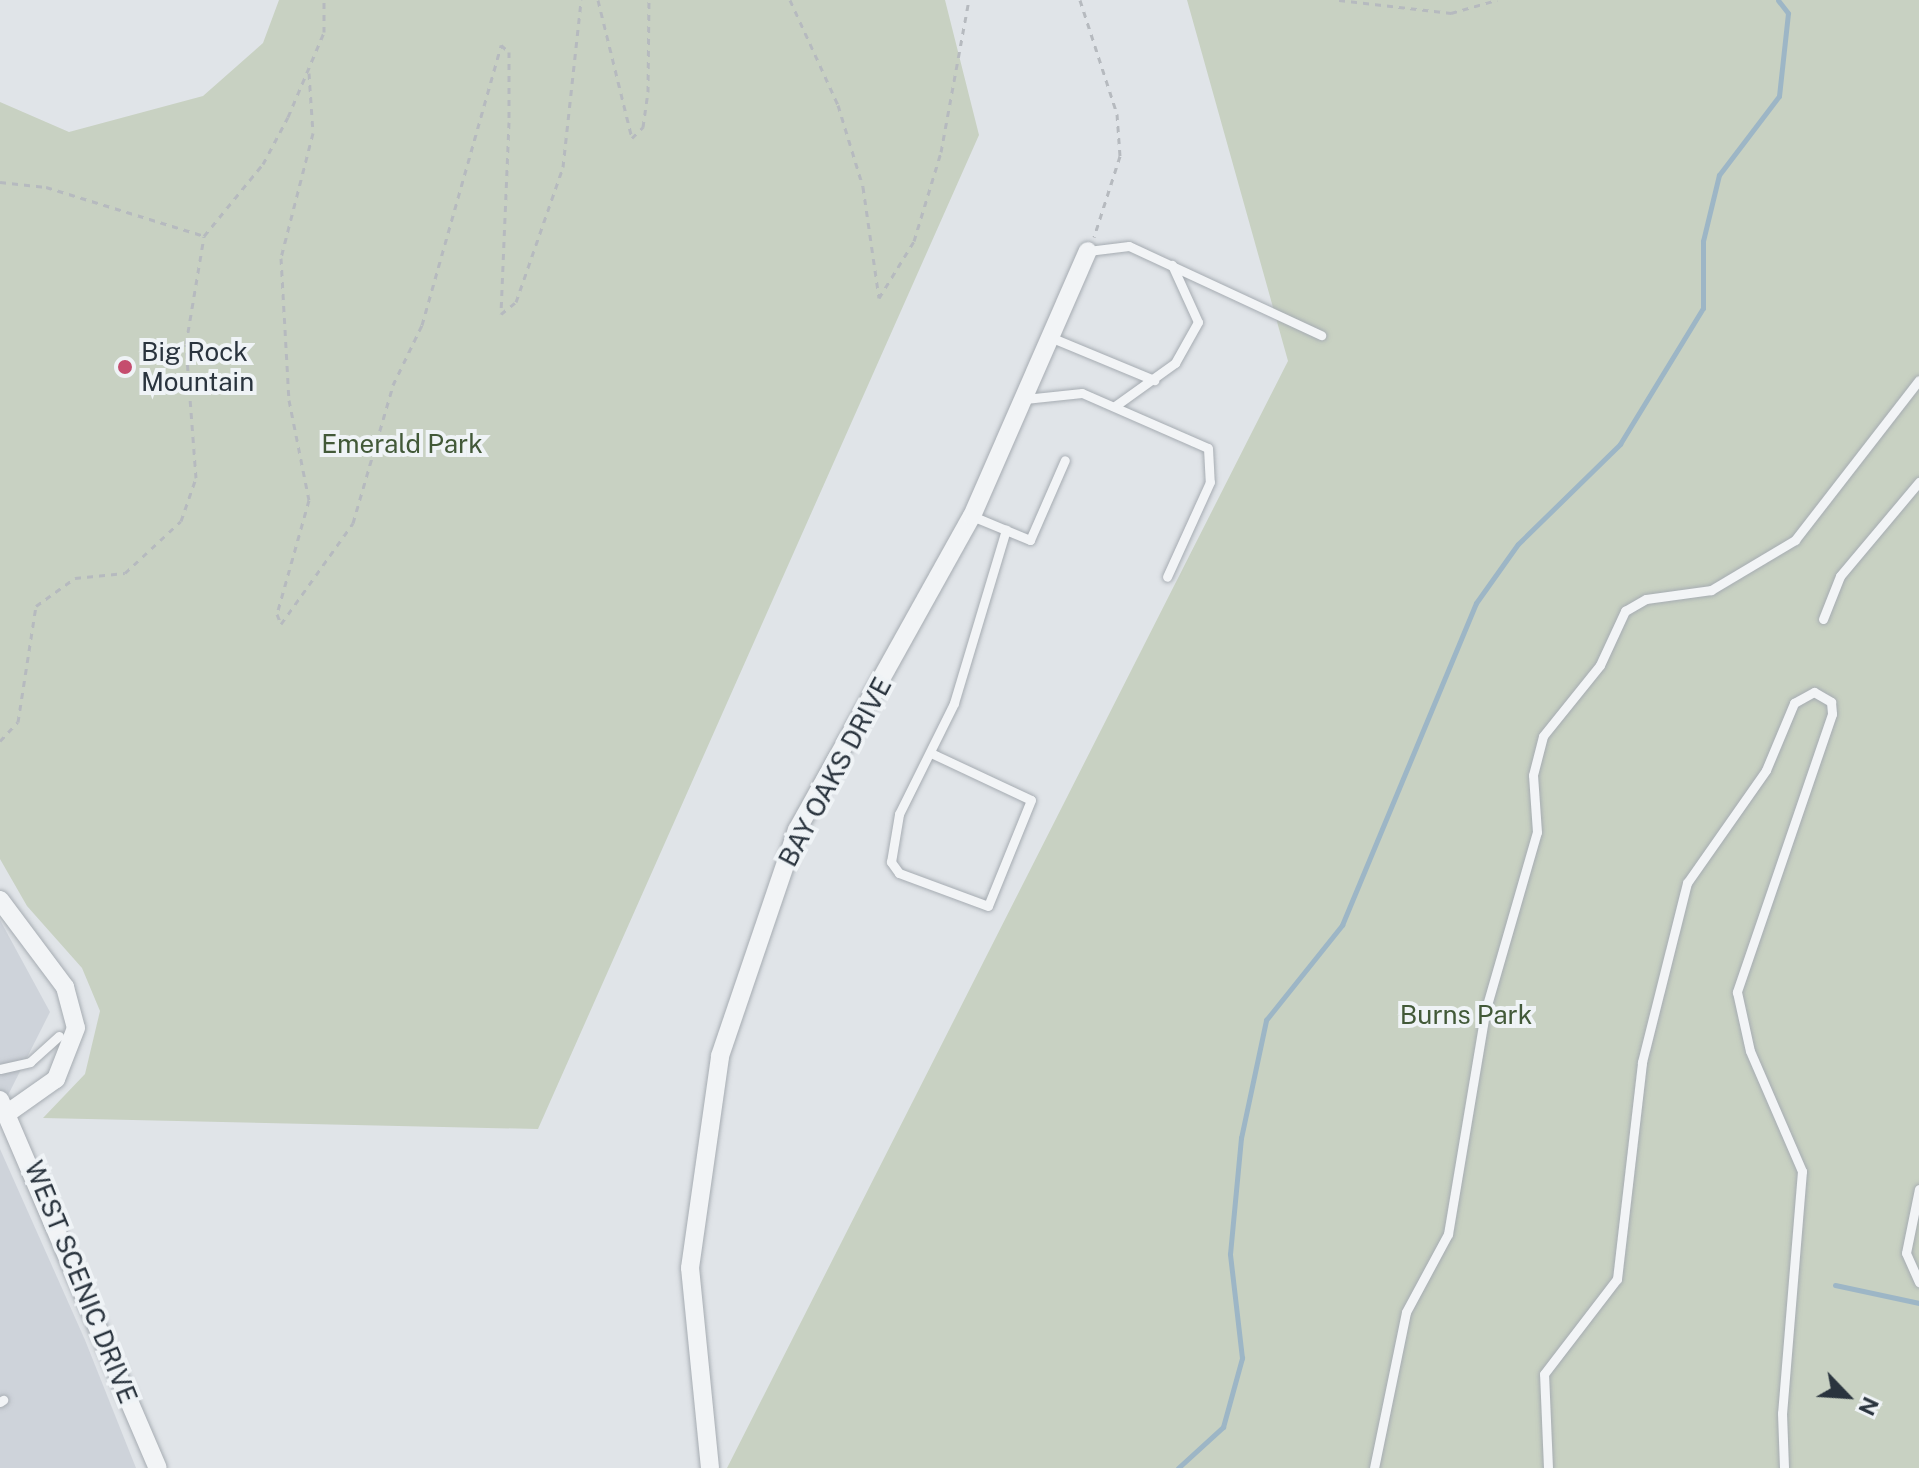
<!DOCTYPE html>
<style>
body{margin:0}
#map{position:relative;width:1919px;height:1468px;overflow:hidden;background:#e0e4e8;font-family:"Public Sans",sans-serif}
div>[style]{position:absolute}
.built>*{inset:0;background:#ced3da}
.green>*{inset:0;background:#c8d1c2}
.stream>*{height:5px;margin:-2.5px;padding:0 2.5px;transform-origin:2.5px;border-radius:2.5px;background:#9db6c6}
.path>*{height:3px;margin-top:-1.5px;transform-origin:0;background:repeating-linear-gradient(90deg,#b6babf 0 6px,transparent 0 12px)}
.roads{filter:drop-shadow(0 0 2px #a6acb2) drop-shadow(0 0 2px #a6acb2)}
.lane>*{height:9px;margin:-4.5px;padding:0 4.5px;transform-origin:4.5px;border-radius:4.5px;background:#f2f4f6}
.street>*{height:18px;margin:-9px;padding:0 9px;transform-origin:9px;border-radius:9px;background:#f2f4f6}
.dots>*{width:22px;height:22px;translate:-50% -50%;box-sizing:border-box;border:4px solid #eff3f6;border-radius:50%}
span{translate:-50% -50%;white-space:nowrap;text-align:center;line-height:1.15;-webkit-text-stroke:8px #eff3f6;paint-order:stroke}
.poi-label{font-size:26px;color:#2a343e}
.left{translate:0 -50%;text-align:left}
.park-label{font-size:26px;color:#425938}
.street-label{font-size:26px;color:#2a343e}
.north{position:absolute;left:1807px;top:1356px;width:80px;height:80px;-webkit-text-stroke:6px #eff3f6;paint-order:stroke;rotate:115deg;font-size:22px;font-weight:700;line-height:32px;text-align:center;color:#2a343e}
.north::after{content:'';display:block;margin:auto;width:28px;height:36px;background:#2a343e;clip-path:polygon(50% 0,100% 100%,50% 72%,0 100%)}
</style>
<div id="map">
<div class="built">
<i style="clip-path:polygon(0 920px,50px 1012px,0 1111px)"></i>
<i style="clip-path:polygon(0 1149px,85px 1340px,136px 1468px,0 1468px)"></i>
</div>
<div class="green">
<i style="clip-path:polygon(279px 0,945px 0,979px 135px,538px 1129px,43px 1118px,85px 1074px,100px 1011px,82px 968px,27px 906px,0 859px,0 102px,69px 132px,203px 96px,263px 43px)"></i>
<i style="clip-path:polygon(1187px 0,1919px 0,1919px 1468px,727px 1468px,1288px 361px)"></i>
</div>
<div class="stream">
<i style="left:1835px;top:1285px;width:86px;rotate:12.1deg"></i>
<i style="left:1178px;top:1468px;width:61px;rotate:-42.3deg"></i>
<i style="left:1223px;top:1427px;width:72px;rotate:-74.6deg"></i>
<i style="left:1242px;top:1358px;width:105px;rotate:-96.6deg"></i>
<i style="left:1230px;top:1254px;width:117px;rotate:-84.6deg"></i>
<i style="left:1241px;top:1138px;width:121px;rotate:-78deg"></i>
<i style="left:1266px;top:1020px;width:122px;rotate:-51.3deg"></i>
<i style="left:1342px;top:925px;width:349px;rotate:-67.4deg"></i>
<i style="left:1476px;top:603px;width:72px;rotate:-54.6deg"></i>
<i style="left:1518px;top:544px;width:143px;rotate:-44.4deg"></i>
<i style="left:1620px;top:444px;width:159px;rotate:-58.6deg"></i>
<i style="left:1703px;top:308px;width:67px;rotate:-90deg"></i>
<i style="left:1703px;top:241px;width:68px;rotate:-76.4deg"></i>
<i style="left:1719px;top:175px;width:99px;rotate:-52.8deg"></i>
<i style="left:1779px;top:96px;width:83px;rotate:-83.8deg"></i>
<i style="left:1788px;top:13px;width:16px;rotate:-128deg"></i>
</div>
<div class="path">
<i style="left:598px;top:0;width:142px;rotate:76.2deg"></i>
<i style="left:632px;top:138px;width:16px;rotate:-45deg"></i>
<i style="left:643px;top:127px;width:35px;rotate:-82deg"></i>
<i style="left:648px;top:92px;width:92px;rotate:-89.4deg"></i>
<i style="left:790px;top:0;width:115px;rotate:65.4deg"></i>
<i style="left:838px;top:105px;width:86px;rotate:73deg"></i>
<i style="left:863px;top:187px;width:112px;rotate:81.8deg"></i>
<i style="left:879px;top:298px;width:67px;rotate:-58.4deg"></i>
<i style="left:914px;top:241px;width:93px;rotate:-73.1deg"></i>
<i style="left:941px;top:152px;width:155px;rotate:-79.6deg"></i>
<i style="left:1080px;top:0;width:120px;rotate:72deg"></i>
<i style="left:1117px;top:114px;width:42px;rotate:85.9deg"></i>
<i style="left:1120px;top:156px;width:85px;rotate:107.8deg"></i>
<i style="left:1339px;top:0;width:113px;rotate:6.6deg"></i>
<i style="left:1451px;top:13px;width:48px;rotate:-15.8deg"></i>
<i style="left:309px;top:73px;width:60px;rotate:86.2deg"></i>
<i style="left:313px;top:133px;width:129px;rotate:104.4deg"></i>
<i style="left:281px;top:258px;width:142px;rotate:86.8deg"></i>
<i style="left:289px;top:400px;width:102px;rotate:78.7deg"></i>
<i style="left:309px;top:500px;width:118px;rotate:105.7deg"></i>
<i style="left:277px;top:614px;width:11px;rotate:68deg"></i>
<i style="left:281px;top:624px;width:124px;rotate:-54.5deg"></i>
<i style="left:353px;top:523px;width:144px;rotate:-73.8deg"></i>
<i style="left:393px;top:385px;width:67px;rotate:-64.2deg"></i>
<i style="left:422px;top:325px;width:291px;rotate:-74.2deg"></i>
<i style="left:501px;top:45px;width:11px;rotate:41deg"></i>
<i style="left:509px;top:52px;width:70px;rotate:90deg"></i>
<i style="left:509px;top:122px;width:192px;rotate:92.4deg"></i>
<i style="left:501px;top:314px;width:19px;rotate:-39deg"></i>
<i style="left:516px;top:302px;width:143px;rotate:-70.8deg"></i>
<i style="left:563px;top:167px;width:168px;rotate:-83.8deg"></i>
<i style="left:0;top:182px;width:46px;rotate:6.2deg"></i>
<i style="left:46px;top:187px;width:165px;rotate:17.2deg"></i>
<i style="left:0;top:741px;width:26px;rotate:-47deg"></i>
<i style="left:18px;top:722px;width:117px;rotate:-81.2deg"></i>
<i style="left:36px;top:606px;width:48px;rotate:-35.7deg"></i>
<i style="left:75px;top:578px;width:50px;rotate:-5.7deg"></i>
<i style="left:125px;top:573px;width:76px;rotate:-42.9deg"></i>
<i style="left:181px;top:521px;width:46px;rotate:-70.8deg"></i>
<i style="left:196px;top:478px;width:134px;rotate:-94.3deg"></i>
<i style="left:186px;top:344px;width:109px;rotate:-80.5deg"></i>
<i style="left:204px;top:236px;width:93px;rotate:-50.7deg"></i>
<i style="left:263px;top:164px;width:53px;rotate:-62deg"></i>
<i style="left:288px;top:117px;width:92px;rotate:-67deg"></i>
<i style="left:324px;top:32px;width:32px;rotate:-90deg"></i>
</div>
<div class="roads">
<div class="lane">
<i style="left:1088px;top:251px;width:41px;rotate:-7deg"></i>
<i style="left:1129px;top:246px;width:212px;rotate:24.9deg"></i>
<i style="left:1050px;top:337px;width:113px;rotate:22.5deg"></i>
<i style="left:1025px;top:399px;width:57px;rotate:-6deg"></i>
<i style="left:1082px;top:393px;width:137px;rotate:23.6deg"></i>
<i style="left:1208px;top:448px;width:34px;rotate:87deg"></i>
<i style="left:1210px;top:482px;width:104px;rotate:114.4deg"></i>
<i style="left:1115px;top:406px;width:74px;rotate:-35.6deg"></i>
<i style="left:1175px;top:363px;width:47px;rotate:-60.7deg"></i>
<i style="left:1198px;top:322px;width:63px;rotate:-114.5deg"></i>
<i style="left:972px;top:516px;width:63px;rotate:22.5deg"></i>
<i style="left:1030px;top:540px;width:87px;rotate:-66.4deg"></i>
<i style="left:1823px;top:619px;width:46px;rotate:-68.4deg"></i>
<i style="left:1840px;top:576px;width:123px;rotate:-50deg"></i>
<i style="left:933px;top:754px;width:108px;rotate:25.1deg"></i>
<i style="left:1031px;top:800px;width:114px;rotate:112.1deg"></i>
<i style="left:988px;top:906px;width:95px;rotate:-159.7deg"></i>
<i style="left:899px;top:873px;width:14px;rotate:-126deg"></i>
<i style="left:891px;top:862px;width:49px;rotate:-80.5deg"></i>
<i style="left:899px;top:814px;width:124px;rotate:-63.6deg"></i>
<i style="left:954px;top:703px;width:181px;rotate:-73.3deg"></i>
<i style="left:0;top:1069px;width:31px;rotate:-13deg"></i>
<i style="left:30px;top:1062px;width:39px;rotate:-42deg"></i>
<i style="left:1919px;top:1189px;width:65px;rotate:101.5deg"></i>
<i style="left:1906px;top:1253px;width:32px;rotate:66deg"></i>
<i style="left:0;top:1402px;width:4px;rotate:-34deg"></i>
<i style="left:1374px;top:1468px;width:159px;rotate:-78.4deg"></i>
<i style="left:1406px;top:1312px;width:89px;rotate:-61.7deg"></i>
<i style="left:1448px;top:1234px;width:225px;rotate:-80.5deg"></i>
<i style="left:1485px;top:1012px;width:187px;rotate:-73.9deg"></i>
<i style="left:1537px;top:832px;width:57px;rotate:-94deg"></i>
<i style="left:1533px;top:775px;width:40px;rotate:-75.6deg"></i>
<i style="left:1543px;top:736px;width:91px;rotate:-51.2deg"></i>
<i style="left:1600px;top:665px;width:60px;rotate:-65.2deg"></i>
<i style="left:1625px;top:611px;width:24px;rotate:-30deg"></i>
<i style="left:1646px;top:599px;width:66px;rotate:-7.9deg"></i>
<i style="left:1711px;top:590px;width:98px;rotate:-30.8deg"></i>
<i style="left:1795px;top:540px;width:202px;rotate:-52.2deg"></i>
<i style="left:1548px;top:1468px;width:94px;rotate:-92.4deg"></i>
<i style="left:1544px;top:1374px;width:120px;rotate:-52.5deg"></i>
<i style="left:1617px;top:1279px;width:218px;rotate:-83.4deg"></i>
<i style="left:1642px;top:1062px;width:185px;rotate:-75.9deg"></i>
<i style="left:1687px;top:883px;width:138px;rotate:-55deg"></i>
<i style="left:1766px;top:770px;width:73px;rotate:-67.3deg"></i>
<i style="left:1794px;top:703px;width:23px;rotate:-29deg"></i>
<i style="left:1814px;top:692px;width:20px;rotate:30deg"></i>
<i style="left:1831px;top:702px;width:12px;rotate:85deg"></i>
<i style="left:1832px;top:714px;width:294px;rotate:108.9deg"></i>
<i style="left:1737px;top:992px;width:60px;rotate:77.6deg"></i>
<i style="left:1750px;top:1051px;width:131px;rotate:66.6deg"></i>
<i style="left:1802px;top:1171px;width:243px;rotate:94.7deg"></i>
<i style="left:1782px;top:1413px;width:55px;rotate:87.9deg"></i>
</div>
<div class="street">
<i style="left:0;top:900px;width:109px;rotate:53.2deg"></i>
<i style="left:65px;top:987px;width:42px;rotate:75deg"></i>
<i style="left:76px;top:1028px;width:55px;rotate:111.4deg"></i>
<i style="left:56px;top:1079px;width:57px;rotate:144.9deg"></i>
<i style="left:0;top:1100px;width:400px;rotate:66.8deg"></i>
<i style="left:710px;top:1468px;width:201px;rotate:-95.7deg"></i>
<i style="left:690px;top:1268px;width:214px;rotate:-81.9deg"></i>
<i style="left:720px;top:1056px;width:239px;rotate:-71.2deg"></i>
<i style="left:797px;top:830px;width:359px;rotate:-60.9deg"></i>
<i style="left:972px;top:516px;width:289px;rotate:-66.4deg"></i>
</div>
</div>
<div class="dots">
<i style="left:125px;top:367px;background:#c54d6e"></i>
</div>
<div class="poi-label">
<span class="left" style="left:141px;top:367px">Big Rock<br>Mountain</span>
</div>
<div class="park-label">
<span style="left:402px;top:444px">Emerald Park</span>
<span style="left:1466px;top:1015px">Burns Park</span>
</div>
<div class="street-label">
<span style="left:835px;top:772px;rotate:-62deg">BAY OAKS DRIVE</span>
<span style="left:81px;top:1282px;rotate:68deg">WEST SCENIC DRIVE</span>
</div>
<div class="north">N</div>
</div>
